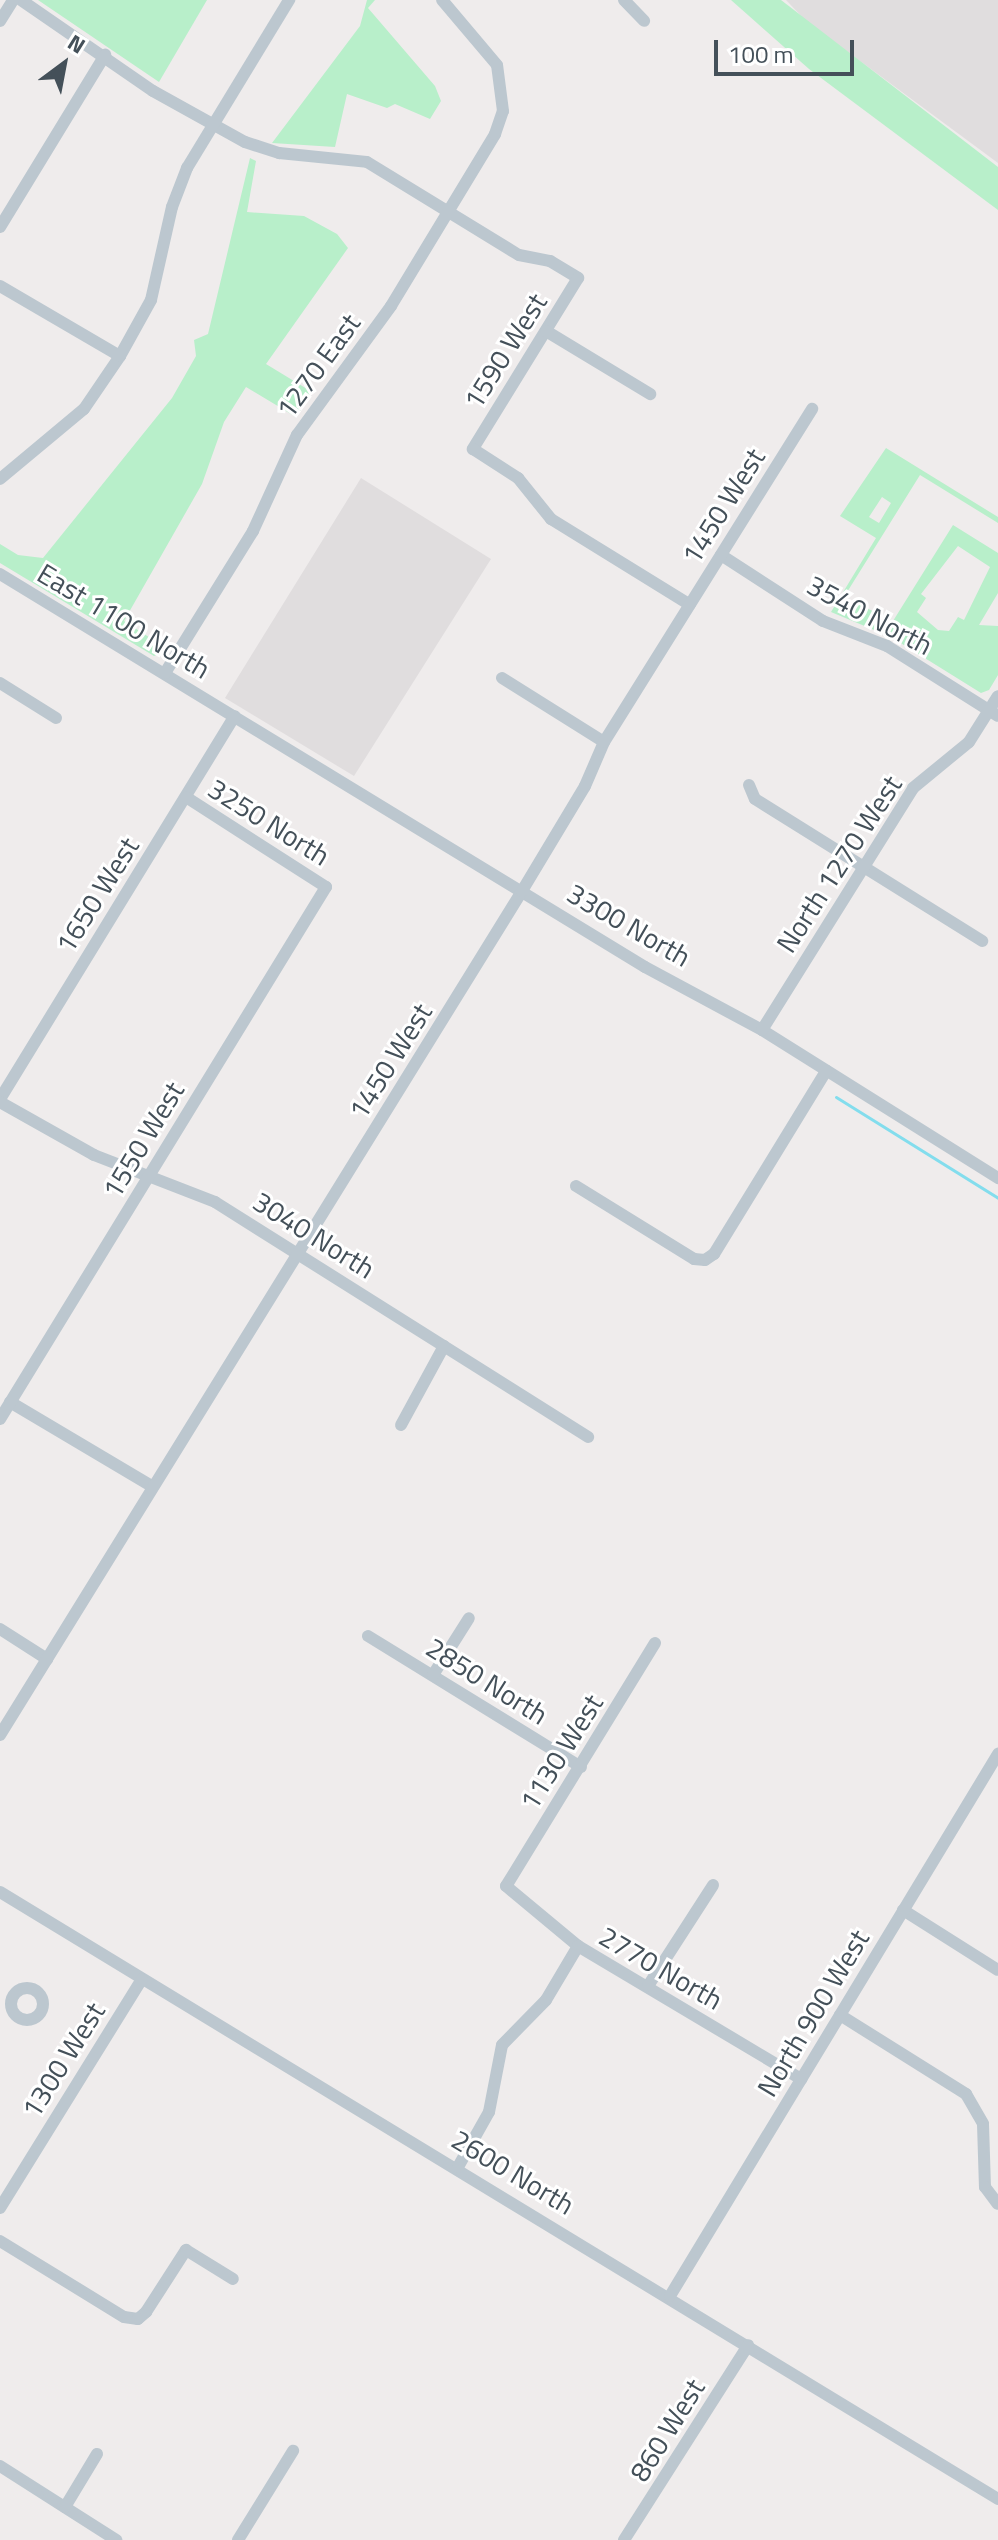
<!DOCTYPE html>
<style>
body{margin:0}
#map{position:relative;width:998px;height:2540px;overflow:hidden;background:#efecec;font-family:"Titillium Web",sans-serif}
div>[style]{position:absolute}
.education>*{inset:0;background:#e0ddde}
.green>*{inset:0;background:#b8efca}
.stream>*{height:3px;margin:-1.5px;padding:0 1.5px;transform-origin:1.5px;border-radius:1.5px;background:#83dded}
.minor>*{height:12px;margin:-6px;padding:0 6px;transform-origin:6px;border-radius:6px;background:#bcc7cf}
.minor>.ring{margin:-6px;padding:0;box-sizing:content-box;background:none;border:12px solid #bcc7cf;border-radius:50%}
span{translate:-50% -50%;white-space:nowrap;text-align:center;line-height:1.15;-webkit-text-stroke:6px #fff;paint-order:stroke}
.street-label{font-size:28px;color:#445059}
.north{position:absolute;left:24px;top:24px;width:80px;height:80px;-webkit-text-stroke:6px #fff;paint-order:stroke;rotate:32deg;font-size:22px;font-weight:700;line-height:32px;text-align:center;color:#445059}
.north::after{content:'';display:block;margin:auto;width:28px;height:36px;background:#445059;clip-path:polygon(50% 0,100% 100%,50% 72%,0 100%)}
.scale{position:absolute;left:714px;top:40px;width:140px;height:36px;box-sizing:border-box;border:4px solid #445059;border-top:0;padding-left:10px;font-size:24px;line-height:28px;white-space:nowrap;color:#445059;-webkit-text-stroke:6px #fff;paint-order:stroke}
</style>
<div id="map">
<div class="education">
<i style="clip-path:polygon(786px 0,998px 0,998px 163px,806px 21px)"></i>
<i style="clip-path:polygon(361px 478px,491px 559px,354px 776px,225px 698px)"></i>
</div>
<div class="green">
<i style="clip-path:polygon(38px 0,207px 0,159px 82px)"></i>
<i style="clip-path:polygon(367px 0,375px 0,368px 8px,435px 86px,441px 101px,430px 119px,395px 104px,387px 108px,347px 94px,335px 147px,272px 143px,360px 26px)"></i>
<i style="clip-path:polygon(731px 0,781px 0,998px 167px,998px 210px,809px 69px)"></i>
<i style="clip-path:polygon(250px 158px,256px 161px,247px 212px,304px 216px,337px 234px,348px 248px,266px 364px,312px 392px,296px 417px,246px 387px,224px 422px,202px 484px,124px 621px,169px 650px,154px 656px,0 563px,0 544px,18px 555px,43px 558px,172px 398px,196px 356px,194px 340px,208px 334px)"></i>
<i style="clip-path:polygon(evenodd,886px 448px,998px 517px,998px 523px,920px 475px,844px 597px,893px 621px,953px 525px,998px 553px,998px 593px,979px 625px,998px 626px,998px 675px,989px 690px,981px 693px,891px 637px,831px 612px,876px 538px,840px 516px,886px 448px,882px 497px,891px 503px,879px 523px,869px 517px,882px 497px,886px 448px,958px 546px,990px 567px,964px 620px,958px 617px,949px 631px,938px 630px,917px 612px,926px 598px,921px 594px,958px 546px)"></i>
</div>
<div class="stream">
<i style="left:836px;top:1097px;width:191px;rotate:31.9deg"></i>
</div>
<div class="minor">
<i style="left:21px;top:0;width:160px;rotate:34.6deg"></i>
<i style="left:153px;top:91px;width:105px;rotate:29deg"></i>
<i style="left:245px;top:142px;width:36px;rotate:18deg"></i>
<i style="left:279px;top:153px;width:88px;rotate:5.8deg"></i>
<i style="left:367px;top:162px;width:178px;rotate:31.5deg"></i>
<i style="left:519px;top:255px;width:32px;rotate:11deg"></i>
<i style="left:550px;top:261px;width:33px;rotate:31deg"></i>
<i style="left:578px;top:278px;width:201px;rotate:121.6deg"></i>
<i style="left:473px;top:449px;width:54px;rotate:32.8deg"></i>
<i style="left:518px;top:478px;width:53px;rotate:51.2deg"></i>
<i style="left:551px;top:519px;width:163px;rotate:31.7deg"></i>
<i style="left:624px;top:0;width:29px;rotate:46deg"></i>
<i style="left:0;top:21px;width:25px;rotate:-58deg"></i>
<i style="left:0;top:227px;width:202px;rotate:-58.6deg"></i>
<i style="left:0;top:286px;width:139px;rotate:30.3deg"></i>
<i style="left:546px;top:331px;width:122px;rotate:31.2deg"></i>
<i style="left:0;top:479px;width:109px;rotate:-39.8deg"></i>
<i style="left:84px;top:409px;width:64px;rotate:-55.8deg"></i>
<i style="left:120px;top:356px;width:64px;rotate:-61deg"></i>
<i style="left:151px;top:300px;width:95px;rotate:-77.3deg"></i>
<i style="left:172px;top:207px;width:42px;rotate:-69deg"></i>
<i style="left:187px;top:168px;width:197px;rotate:-58.7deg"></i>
<i style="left:721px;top:555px;width:121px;rotate:32.9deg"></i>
<i style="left:823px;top:621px;width:69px;rotate:21.3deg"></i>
<i style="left:887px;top:646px;width:131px;rotate:32.2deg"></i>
<i style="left:0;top:574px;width:755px;rotate:31.35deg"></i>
<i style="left:645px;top:967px;width:133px;rotate:28.3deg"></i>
<i style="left:762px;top:1030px;width:279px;rotate:32.1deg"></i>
<i style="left:165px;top:673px;width:167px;rotate:-58.2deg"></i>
<i style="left:253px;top:531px;width:106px;rotate:-65.4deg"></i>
<i style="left:297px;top:435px;width:160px;rotate:-53.9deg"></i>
<i style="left:391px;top:306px;width:201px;rotate:-58.8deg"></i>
<i style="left:495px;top:134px;width:24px;rotate:-71deg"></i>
<i style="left:503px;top:111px;width:46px;rotate:-97.4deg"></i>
<i style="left:497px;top:65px;width:85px;rotate:-130.2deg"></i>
<i style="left:502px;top:678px;width:120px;rotate:32.1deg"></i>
<i style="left:0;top:683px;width:66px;rotate:32deg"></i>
<i style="left:749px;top:785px;width:15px;rotate:67deg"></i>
<i style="left:755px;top:799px;width:268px;rotate:32deg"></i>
<i style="left:762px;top:1030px;width:285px;rotate:-58deg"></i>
<i style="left:913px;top:788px;width:72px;rotate:-39.4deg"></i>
<i style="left:969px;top:742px;width:54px;rotate:-57.8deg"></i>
<i style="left:0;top:1099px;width:449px;rotate:-58.5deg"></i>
<i style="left:0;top:1102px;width:108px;rotate:29.4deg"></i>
<i style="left:94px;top:1155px;width:130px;rotate:21.2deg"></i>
<i style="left:215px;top:1202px;width:441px;rotate:32.2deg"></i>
<i style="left:576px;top:1186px;width:139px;rotate:31.7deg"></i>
<i style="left:694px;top:1259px;width:11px;rotate:5deg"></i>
<i style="left:705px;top:1260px;width:11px;rotate:-34deg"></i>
<i style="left:714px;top:1254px;width:215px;rotate:-58.5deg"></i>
<i style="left:10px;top:1402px;width:166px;rotate:30.7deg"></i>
<i style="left:0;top:1419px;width:624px;rotate:-58.5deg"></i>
<i style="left:326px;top:887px;width:166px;rotate:-147.3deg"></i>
<i style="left:401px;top:1425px;width:90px;rotate:-61.4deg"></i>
<i style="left:0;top:1629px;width:56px;rotate:32.6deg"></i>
<i style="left:368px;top:1636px;width:250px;rotate:31.6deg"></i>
<i style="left:655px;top:1643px;width:285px;rotate:121.5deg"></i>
<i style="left:506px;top:1886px;width:94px;rotate:39.8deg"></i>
<i style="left:578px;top:1946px;width:260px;rotate:30.8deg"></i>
<i style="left:433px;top:1675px;width:67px;rotate:-57.7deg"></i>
<i style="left:0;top:1735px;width:992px;rotate:-58.26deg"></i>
<i style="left:522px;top:891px;width:122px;rotate:-59deg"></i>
<i style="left:585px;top:786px;width:48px;rotate:-66.6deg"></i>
<i style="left:604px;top:742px;width:393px;rotate:-58deg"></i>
<i style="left:0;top:1892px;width:1168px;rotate:31.31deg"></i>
<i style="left:903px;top:1910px;width:112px;rotate:32.3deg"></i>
<i style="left:648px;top:1986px;width:120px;rotate:-57.2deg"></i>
<i class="ring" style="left:11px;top:1988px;width:20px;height:20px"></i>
<i style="left:840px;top:2015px;width:149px;rotate:32.1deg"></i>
<i style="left:966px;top:2094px;width:34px;rotate:60deg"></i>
<i style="left:983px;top:2124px;width:63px;rotate:88.2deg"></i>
<i style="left:985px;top:2187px;width:21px;rotate:53deg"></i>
<i style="left:458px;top:2167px;width:63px;rotate:-60.6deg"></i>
<i style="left:489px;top:2112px;width:68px;rotate:-79deg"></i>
<i style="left:502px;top:2045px;width:63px;rotate:-45.6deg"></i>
<i style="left:546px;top:2000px;width:63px;rotate:-59.3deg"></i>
<i style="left:0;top:2208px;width:269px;rotate:-58.2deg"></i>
<i style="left:0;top:2241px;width:145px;rotate:31.5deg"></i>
<i style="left:124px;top:2317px;width:14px;rotate:8deg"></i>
<i style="left:138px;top:2319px;width:11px;rotate:-41deg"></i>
<i style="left:146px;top:2312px;width:74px;rotate:-57.2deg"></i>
<i style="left:186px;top:2250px;width:55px;rotate:31.7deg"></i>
<i style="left:670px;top:2296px;width:634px;rotate:-58.82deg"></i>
<i style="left:0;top:2466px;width:138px;rotate:32.5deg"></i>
<i style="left:65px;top:2507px;width:62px;rotate:-58.9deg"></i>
<i style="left:238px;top:2540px;width:105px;rotate:-58.3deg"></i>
<i style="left:624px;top:2540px;width:231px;rotate:-57.5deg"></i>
</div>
<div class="street-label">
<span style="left:505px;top:351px;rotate:-58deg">1590 West</span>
<span style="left:318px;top:366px;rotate:-54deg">1270 East</span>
<span style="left:723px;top:506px;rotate:-58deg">1450 West</span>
<span style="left:870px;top:615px;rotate:28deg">3540 North</span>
<span style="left:124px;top:621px;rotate:31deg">East 1100 North</span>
<span style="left:269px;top:822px;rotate:32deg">3250 North</span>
<span style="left:839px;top:864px;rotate:-57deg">North 1270 West</span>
<span style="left:97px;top:895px;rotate:-58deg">1650 West</span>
<span style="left:629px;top:925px;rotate:30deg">3300 North</span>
<span style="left:390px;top:1061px;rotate:-58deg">1450 West</span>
<span style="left:143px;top:1140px;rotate:-59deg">1550 West</span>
<span style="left:314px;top:1235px;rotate:32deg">3040 North</span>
<span style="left:487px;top:1681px;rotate:32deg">2850 North</span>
<span style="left:561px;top:1752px;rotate:-58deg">1130 West</span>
<span style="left:661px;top:1968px;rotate:30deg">2770 North</span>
<span style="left:813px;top:2013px;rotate:-59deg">North 900 West</span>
<span style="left:63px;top:2060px;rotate:-58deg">1300 West</span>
<span style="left:513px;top:2172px;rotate:31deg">2600 North</span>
<span style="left:667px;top:2430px;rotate:-58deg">860 West</span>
</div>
<div class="north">N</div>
<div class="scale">100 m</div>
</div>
